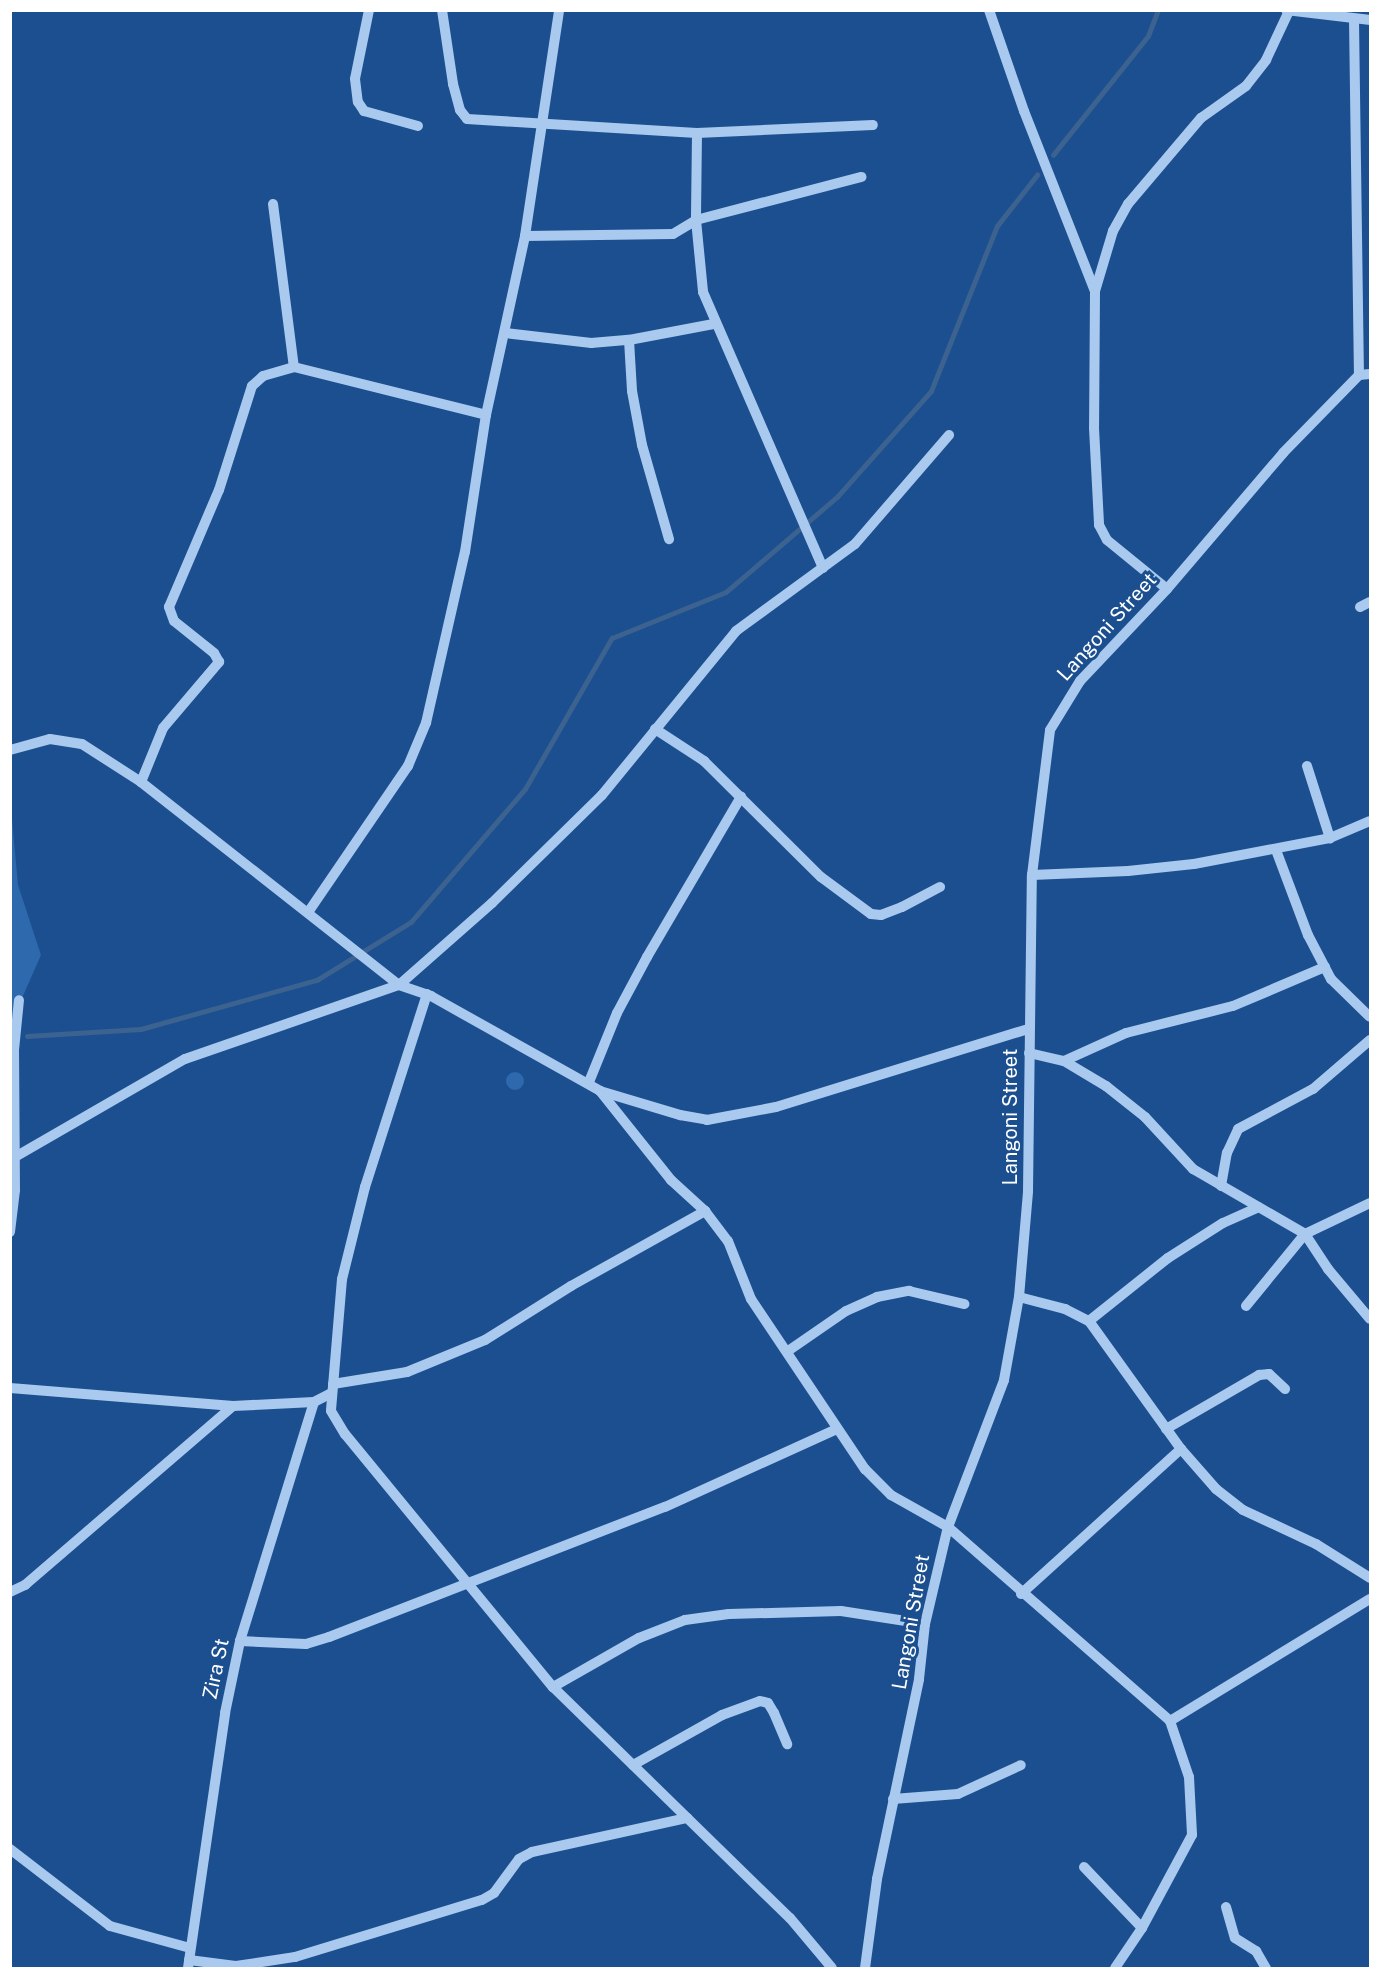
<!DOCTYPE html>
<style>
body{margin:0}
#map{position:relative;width:1381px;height:1979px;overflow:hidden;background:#1b4f8f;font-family:"Public Sans",sans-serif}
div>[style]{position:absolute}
.green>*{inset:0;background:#2e69ad}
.round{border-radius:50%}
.stream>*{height:4.5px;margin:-2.25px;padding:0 2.25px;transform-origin:2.25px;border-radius:2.25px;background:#3c6290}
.minor>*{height:10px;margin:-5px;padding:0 5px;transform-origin:5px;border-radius:5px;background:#a9c9ee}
span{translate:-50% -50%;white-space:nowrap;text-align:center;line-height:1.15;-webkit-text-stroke:6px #1b4f8f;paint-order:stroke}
.street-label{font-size:20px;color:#fff}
.frame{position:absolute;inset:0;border:12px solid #fff;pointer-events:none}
</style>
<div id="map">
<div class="green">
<i style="clip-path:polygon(10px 797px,18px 885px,41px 955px,15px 1014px,10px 1059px)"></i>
<i class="round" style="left:506px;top:1072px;width:18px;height:18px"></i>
</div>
<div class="stream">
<i style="left:1053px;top:155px;width:152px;rotate:-51.4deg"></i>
<i style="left:1148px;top:36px;width:28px;rotate:-69deg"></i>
<i style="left:27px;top:1036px;width:114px;rotate:-3.5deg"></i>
<i style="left:141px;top:1029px;width:183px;rotate:-15.6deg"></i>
<i style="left:317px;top:980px;width:110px;rotate:-31.7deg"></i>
<i style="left:411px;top:922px;width:175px;rotate:-49.4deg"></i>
<i style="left:525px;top:789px;width:174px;rotate:-60.1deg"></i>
<i style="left:612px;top:638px;width:123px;rotate:-22deg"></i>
<i style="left:726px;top:592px;width:146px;rotate:-40.6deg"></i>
<i style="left:837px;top:497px;width:142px;rotate:-48.4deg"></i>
<i style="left:931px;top:391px;width:178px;rotate:-68.2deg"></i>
<i style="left:997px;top:226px;width:65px;rotate:-51.9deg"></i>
</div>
<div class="minor">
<i style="left:369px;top:10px;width:70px;rotate:101.5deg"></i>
<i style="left:355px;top:79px;width:23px;rotate:83deg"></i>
<i style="left:358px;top:102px;width:11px;rotate:56deg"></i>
<i style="left:364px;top:111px;width:56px;rotate:15.5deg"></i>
<i style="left:442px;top:10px;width:75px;rotate:81.5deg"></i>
<i style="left:453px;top:84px;width:27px;rotate:75deg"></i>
<i style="left:460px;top:110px;width:11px;rotate:52deg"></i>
<i style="left:467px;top:119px;width:230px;rotate:3.5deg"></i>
<i style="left:697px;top:133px;width:176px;rotate:-2.6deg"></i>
<i style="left:989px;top:10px;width:107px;rotate:70.9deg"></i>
<i style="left:1024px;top:111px;width:193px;rotate:68.5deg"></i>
<i style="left:1095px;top:291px;width:137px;rotate:90.4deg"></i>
<i style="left:1094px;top:428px;width:97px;rotate:87deg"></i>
<i style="left:1099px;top:525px;width:17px;rotate:62deg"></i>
<i style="left:1107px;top:540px;width:77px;rotate:39.2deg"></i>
<i style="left:1286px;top:10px;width:85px;rotate:6.8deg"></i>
<i style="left:1354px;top:20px;width:355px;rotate:89.2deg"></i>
<i style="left:697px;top:133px;width:87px;rotate:90.7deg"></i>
<i style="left:696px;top:220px;width:72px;rotate:84.4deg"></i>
<i style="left:703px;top:292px;width:301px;rotate:66.5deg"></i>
<i style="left:273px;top:204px;width:164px;rotate:82.7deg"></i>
<i style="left:525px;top:236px;width:148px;rotate:-0.8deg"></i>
<i style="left:673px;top:234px;width:27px;rotate:-31deg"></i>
<i style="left:696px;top:220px;width:171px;rotate:-14.6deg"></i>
<i style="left:1095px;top:291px;width:63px;rotate:-73.3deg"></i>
<i style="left:1113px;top:231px;width:31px;rotate:-61deg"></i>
<i style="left:1128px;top:204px;width:113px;rotate:-49.7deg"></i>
<i style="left:1201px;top:118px;width:55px;rotate:-35.4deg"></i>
<i style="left:1246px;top:86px;width:33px;rotate:-52deg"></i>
<i style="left:1266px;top:60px;width:54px;rotate:-64.9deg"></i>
<i style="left:505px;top:333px;width:87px;rotate:6.6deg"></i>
<i style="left:591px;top:343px;width:38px;rotate:-5deg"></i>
<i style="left:629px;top:340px;width:86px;rotate:-10.7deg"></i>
<i style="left:629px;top:340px;width:51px;rotate:86.6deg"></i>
<i style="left:632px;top:391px;width:55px;rotate:79.5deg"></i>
<i style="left:642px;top:445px;width:98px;rotate:74deg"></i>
<i style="left:1360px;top:607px;width:11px;rotate:-27deg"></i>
<i style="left:655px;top:729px;width:59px;rotate:33.1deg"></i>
<i style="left:704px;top:761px;width:165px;rotate:44.8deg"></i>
<i style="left:821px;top:877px;width:62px;rotate:36.5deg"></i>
<i style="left:871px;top:914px;width:10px;rotate:6deg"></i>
<i style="left:881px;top:915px;width:22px;rotate:-21deg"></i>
<i style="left:902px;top:907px;width:43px;rotate:-27.8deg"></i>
<i style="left:10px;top:750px;width:41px;rotate:-15.4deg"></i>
<i style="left:50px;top:739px;width:32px;rotate:9deg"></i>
<i style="left:82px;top:744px;width:70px;rotate:32.8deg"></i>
<i style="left:141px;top:782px;width:328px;rotate:38.2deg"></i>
<i style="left:399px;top:985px;width:34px;rotate:19deg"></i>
<i style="left:431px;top:996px;width:194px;rotate:29.3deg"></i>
<i style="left:600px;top:1091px;width:84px;rotate:16.7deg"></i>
<i style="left:680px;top:1115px;width:27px;rotate:10deg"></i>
<i style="left:707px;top:1120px;width:70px;rotate:-10.7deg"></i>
<i style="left:776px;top:1107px;width:264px;rotate:-17.2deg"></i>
<i style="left:1307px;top:766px;width:76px;rotate:72.3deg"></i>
<i style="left:141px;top:782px;width:58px;rotate:-67.8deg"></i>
<i style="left:163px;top:728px;width:87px;rotate:-49.7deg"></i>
<i style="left:219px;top:662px;width:10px;rotate:-119deg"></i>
<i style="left:214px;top:653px;width:51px;rotate:-141.3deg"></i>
<i style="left:174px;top:621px;width:15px;rotate:-110deg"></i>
<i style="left:169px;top:607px;width:127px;rotate:-66.9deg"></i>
<i style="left:219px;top:490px;width:109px;rotate:-72.4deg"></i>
<i style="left:252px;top:386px;width:15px;rotate:-42deg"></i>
<i style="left:263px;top:376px;width:32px;rotate:-16deg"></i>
<i style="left:294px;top:367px;width:198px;rotate:14deg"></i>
<i style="left:1276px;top:850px;width:91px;rotate:69.4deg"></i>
<i style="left:1308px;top:935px;width:50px;rotate:62.4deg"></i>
<i style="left:1331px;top:979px;width:54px;rotate:44.3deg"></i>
<i style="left:1032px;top:875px;width:96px;rotate:-2.4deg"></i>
<i style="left:1128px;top:871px;width:66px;rotate:-6.1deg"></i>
<i style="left:1194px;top:864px;width:138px;rotate:-10.8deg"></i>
<i style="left:1330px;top:838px;width:43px;rotate:-23deg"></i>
<i style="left:309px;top:911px;width:176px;rotate:-55.7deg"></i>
<i style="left:408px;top:766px;width:47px;rotate:-67.3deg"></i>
<i style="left:426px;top:723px;width:175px;rotate:-77.2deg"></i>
<i style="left:465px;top:552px;width:139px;rotate:-81.3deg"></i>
<i style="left:486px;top:415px;width:183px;rotate:-77.7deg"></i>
<i style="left:525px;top:236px;width:229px;rotate:-81.4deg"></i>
<i style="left:427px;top:994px;width:203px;rotate:107.8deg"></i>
<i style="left:365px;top:1187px;width:95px;rotate:104deg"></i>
<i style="left:342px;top:1279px;width:132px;rotate:94.8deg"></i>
<i style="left:331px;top:1411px;width:27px;rotate:59deg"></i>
<i style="left:345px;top:1434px;width:328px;rotate:50.6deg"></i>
<i style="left:553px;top:1687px;width:331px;rotate:44.3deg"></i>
<i style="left:790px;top:1918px;width:65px;rotate:50deg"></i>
<i style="left:1029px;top:1053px;width:36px;rotate:13deg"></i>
<i style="left:1064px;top:1061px;width:49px;rotate:30.8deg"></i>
<i style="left:1106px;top:1086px;width:50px;rotate:38.5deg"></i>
<i style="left:1145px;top:1117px;width:71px;rotate:47.3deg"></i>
<i style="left:1193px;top:1169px;width:129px;rotate:30.1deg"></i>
<i style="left:1305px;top:1234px;width:42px;rotate:56.7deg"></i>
<i style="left:1328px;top:1269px;width:65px;rotate:50deg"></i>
<i style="left:1064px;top:1061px;width:68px;rotate:-24.3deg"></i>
<i style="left:1126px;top:1033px;width:110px;rotate:-14.2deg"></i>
<i style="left:1233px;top:1006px;width:100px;rotate:-23deg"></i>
<i style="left:589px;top:1082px;width:74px;rotate:-67.9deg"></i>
<i style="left:617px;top:1013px;width:64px;rotate:-61.8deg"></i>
<i style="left:647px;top:957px;width:186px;rotate:-59.6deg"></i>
<i style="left:600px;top:1091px;width:114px;rotate:51.4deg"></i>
<i style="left:671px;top:1180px;width:46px;rotate:42.4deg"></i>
<i style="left:705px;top:1211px;width:38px;rotate:53deg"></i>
<i style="left:728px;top:1241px;width:62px;rotate:68.4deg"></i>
<i style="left:751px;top:1299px;width:205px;rotate:56.2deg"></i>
<i style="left:865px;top:1469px;width:37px;rotate:45deg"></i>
<i style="left:891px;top:1495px;width:65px;rotate:29.3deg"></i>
<i style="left:948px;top:1527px;width:295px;rotate:41.1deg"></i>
<i style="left:1170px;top:1721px;width:59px;rotate:71.3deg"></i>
<i style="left:1189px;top:1777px;width:58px;rotate:87deg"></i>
<i style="left:1192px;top:1835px;width:106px;rotate:118.3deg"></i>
<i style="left:1142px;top:1928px;width:48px;rotate:124deg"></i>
<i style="left:15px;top:1157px;width:196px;rotate:-30deg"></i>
<i style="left:185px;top:1059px;width:226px;rotate:-19.1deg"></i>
<i style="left:399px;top:985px;width:124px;rotate:-41.4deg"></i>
<i style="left:492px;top:903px;width:154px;rotate:-44.5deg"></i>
<i style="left:602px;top:795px;width:212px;rotate:-50.7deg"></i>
<i style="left:736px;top:631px;width:147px;rotate:-36.2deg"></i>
<i style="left:855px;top:544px;width:144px;rotate:-49.2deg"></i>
<i style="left:1221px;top:1186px;width:34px;rotate:-80deg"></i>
<i style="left:1227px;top:1153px;width:26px;rotate:-65deg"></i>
<i style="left:1238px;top:1129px;width:85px;rotate:-28.1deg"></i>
<i style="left:1313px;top:1089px;width:75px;rotate:-40.7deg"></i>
<i style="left:10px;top:1232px;width:42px;rotate:-83.2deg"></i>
<i style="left:15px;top:1190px;width:140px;rotate:-90.4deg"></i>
<i style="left:14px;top:1050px;width:50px;rotate:-84.3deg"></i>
<i style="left:1019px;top:1297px;width:48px;rotate:14.6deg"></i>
<i style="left:1065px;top:1309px;width:27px;rotate:27deg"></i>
<i style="left:1089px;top:1321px;width:158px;rotate:54.3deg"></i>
<i style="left:1181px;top:1449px;width:53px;rotate:48.8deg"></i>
<i style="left:1216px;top:1489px;width:34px;rotate:38deg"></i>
<i style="left:1243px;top:1510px;width:81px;rotate:25deg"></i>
<i style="left:1316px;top:1544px;width:64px;rotate:32.2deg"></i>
<i style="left:1246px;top:1306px;width:93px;rotate:-50.7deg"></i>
<i style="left:1305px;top:1234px;width:72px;rotate:-25.5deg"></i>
<i style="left:1089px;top:1321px;width:101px;rotate:-38.6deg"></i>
<i style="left:1168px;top:1258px;width:65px;rotate:-32.5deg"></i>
<i style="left:1223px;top:1223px;width:39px;rotate:-24deg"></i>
<i style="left:788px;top:1351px;width:70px;rotate:-34.6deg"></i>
<i style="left:846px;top:1311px;width:34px;rotate:-24deg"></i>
<i style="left:877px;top:1297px;width:33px;rotate:-11deg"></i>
<i style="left:909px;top:1291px;width:57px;rotate:13.3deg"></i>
<i style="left:333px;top:1384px;width:75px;rotate:-9.2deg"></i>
<i style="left:407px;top:1372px;width:84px;rotate:-22.3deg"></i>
<i style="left:485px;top:1340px;width:102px;rotate:-32.1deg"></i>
<i style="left:571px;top:1286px;width:154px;rotate:-29.2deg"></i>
<i style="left:10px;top:1388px;width:224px;rotate:4.6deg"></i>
<i style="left:233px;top:1406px;width:81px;rotate:-2.8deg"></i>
<i style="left:1166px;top:1429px;width:108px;rotate:-30.1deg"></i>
<i style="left:1259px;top:1375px;width:10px;rotate:-6deg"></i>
<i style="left:1269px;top:1374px;width:22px;rotate:43deg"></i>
<i style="left:10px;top:1592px;width:17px;rotate:-25deg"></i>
<i style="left:25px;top:1585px;width:274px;rotate:-40.7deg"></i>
<i style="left:1021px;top:1594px;width:216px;rotate:-42.2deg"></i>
<i style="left:240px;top:1641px;width:66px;rotate:2.6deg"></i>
<i style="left:306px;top:1644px;width:24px;rotate:-17deg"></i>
<i style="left:329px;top:1637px;width:360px;rotate:-21.2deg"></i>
<i style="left:665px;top:1507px;width:189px;rotate:-24.4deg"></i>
<i style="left:553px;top:1687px;width:99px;rotate:-29.7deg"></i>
<i style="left:639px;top:1638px;width:49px;rotate:-21.4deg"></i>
<i style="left:685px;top:1620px;width:44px;rotate:-7.8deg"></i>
<i style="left:729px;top:1614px;width:112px;rotate:-1.5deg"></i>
<i style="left:841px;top:1611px;width:85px;rotate:8.8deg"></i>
<i style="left:1170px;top:1721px;width:234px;rotate:-31.4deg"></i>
<i style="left:633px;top:1765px;width:102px;rotate:-29.3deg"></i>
<i style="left:722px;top:1715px;width:40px;rotate:-20.2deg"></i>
<i style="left:760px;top:1701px;width:8px;rotate:14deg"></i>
<i style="left:768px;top:1703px;width:12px;rotate:59deg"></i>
<i style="left:774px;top:1713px;width:34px;rotate:67deg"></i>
<i style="left:893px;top:1799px;width:65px;rotate:-4.4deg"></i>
<i style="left:958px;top:1794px;width:69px;rotate:-24.7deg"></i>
<i style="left:10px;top:1849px;width:126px;rotate:37.6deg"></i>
<i style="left:110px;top:1926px;width:83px;rotate:15.4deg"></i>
<i style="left:1084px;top:1867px;width:84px;rotate:46.4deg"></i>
<i style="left:1226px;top:1907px;width:32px;rotate:74deg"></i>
<i style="left:1235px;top:1938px;width:25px;rotate:32deg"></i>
<i style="left:1256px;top:1951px;width:20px;rotate:60deg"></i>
<i style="left:189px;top:1960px;width:47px;rotate:7.3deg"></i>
<i style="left:236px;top:1966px;width:60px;rotate:-8.7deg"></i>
<i style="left:295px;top:1957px;width:195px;rotate:-17deg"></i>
<i style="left:482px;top:1900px;width:14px;rotate:-30deg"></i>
<i style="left:494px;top:1893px;width:42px;rotate:-53.7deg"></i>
<i style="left:519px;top:1859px;width:15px;rotate:-28deg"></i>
<i style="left:532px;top:1852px;width:159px;rotate:-12.4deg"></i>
<i style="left:188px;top:1968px;width:258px;rotate:-81.7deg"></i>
<i style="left:225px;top:1713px;width:74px;rotate:-78.2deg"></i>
<i style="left:240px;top:1641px;width:250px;rotate:-72.8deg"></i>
<i style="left:314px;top:1402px;width:18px;rotate:-27deg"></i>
<i style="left:865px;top:1968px;width:90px;rotate:-82.3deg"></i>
<i style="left:877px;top:1879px;width:204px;rotate:-78.1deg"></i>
<i style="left:919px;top:1679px;width:55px;rotate:-83.8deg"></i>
<i style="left:925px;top:1624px;width:100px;rotate:-76.7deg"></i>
<i style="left:948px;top:1527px;width:157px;rotate:-69.1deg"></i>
<i style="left:1004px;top:1380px;width:84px;rotate:-79.8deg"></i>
<i style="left:1019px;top:1297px;width:106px;rotate:-85.1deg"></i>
<i style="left:1028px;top:1191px;width:316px;rotate:-89.3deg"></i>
<i style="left:1032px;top:875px;width:146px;rotate:-82.9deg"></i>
<i style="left:1050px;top:730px;width:57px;rotate:-58.5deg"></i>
<i style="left:1080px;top:681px;width:127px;rotate:-46.6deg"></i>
<i style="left:1167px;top:589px;width:179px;rotate:-49.5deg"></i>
<i style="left:1283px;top:453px;width:109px;rotate:-45.7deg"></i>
<i style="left:1359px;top:375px;width:11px;rotate:-5deg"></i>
</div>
<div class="street-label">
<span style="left:1107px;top:627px;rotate:-48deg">Langoni Street</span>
<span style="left:1010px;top:1117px;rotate:-90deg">Langoni Street</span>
<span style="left:911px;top:1622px;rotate:-80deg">Langoni Street</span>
<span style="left:216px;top:1669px;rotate:-78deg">Zira St</span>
</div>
<div class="frame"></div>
</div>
